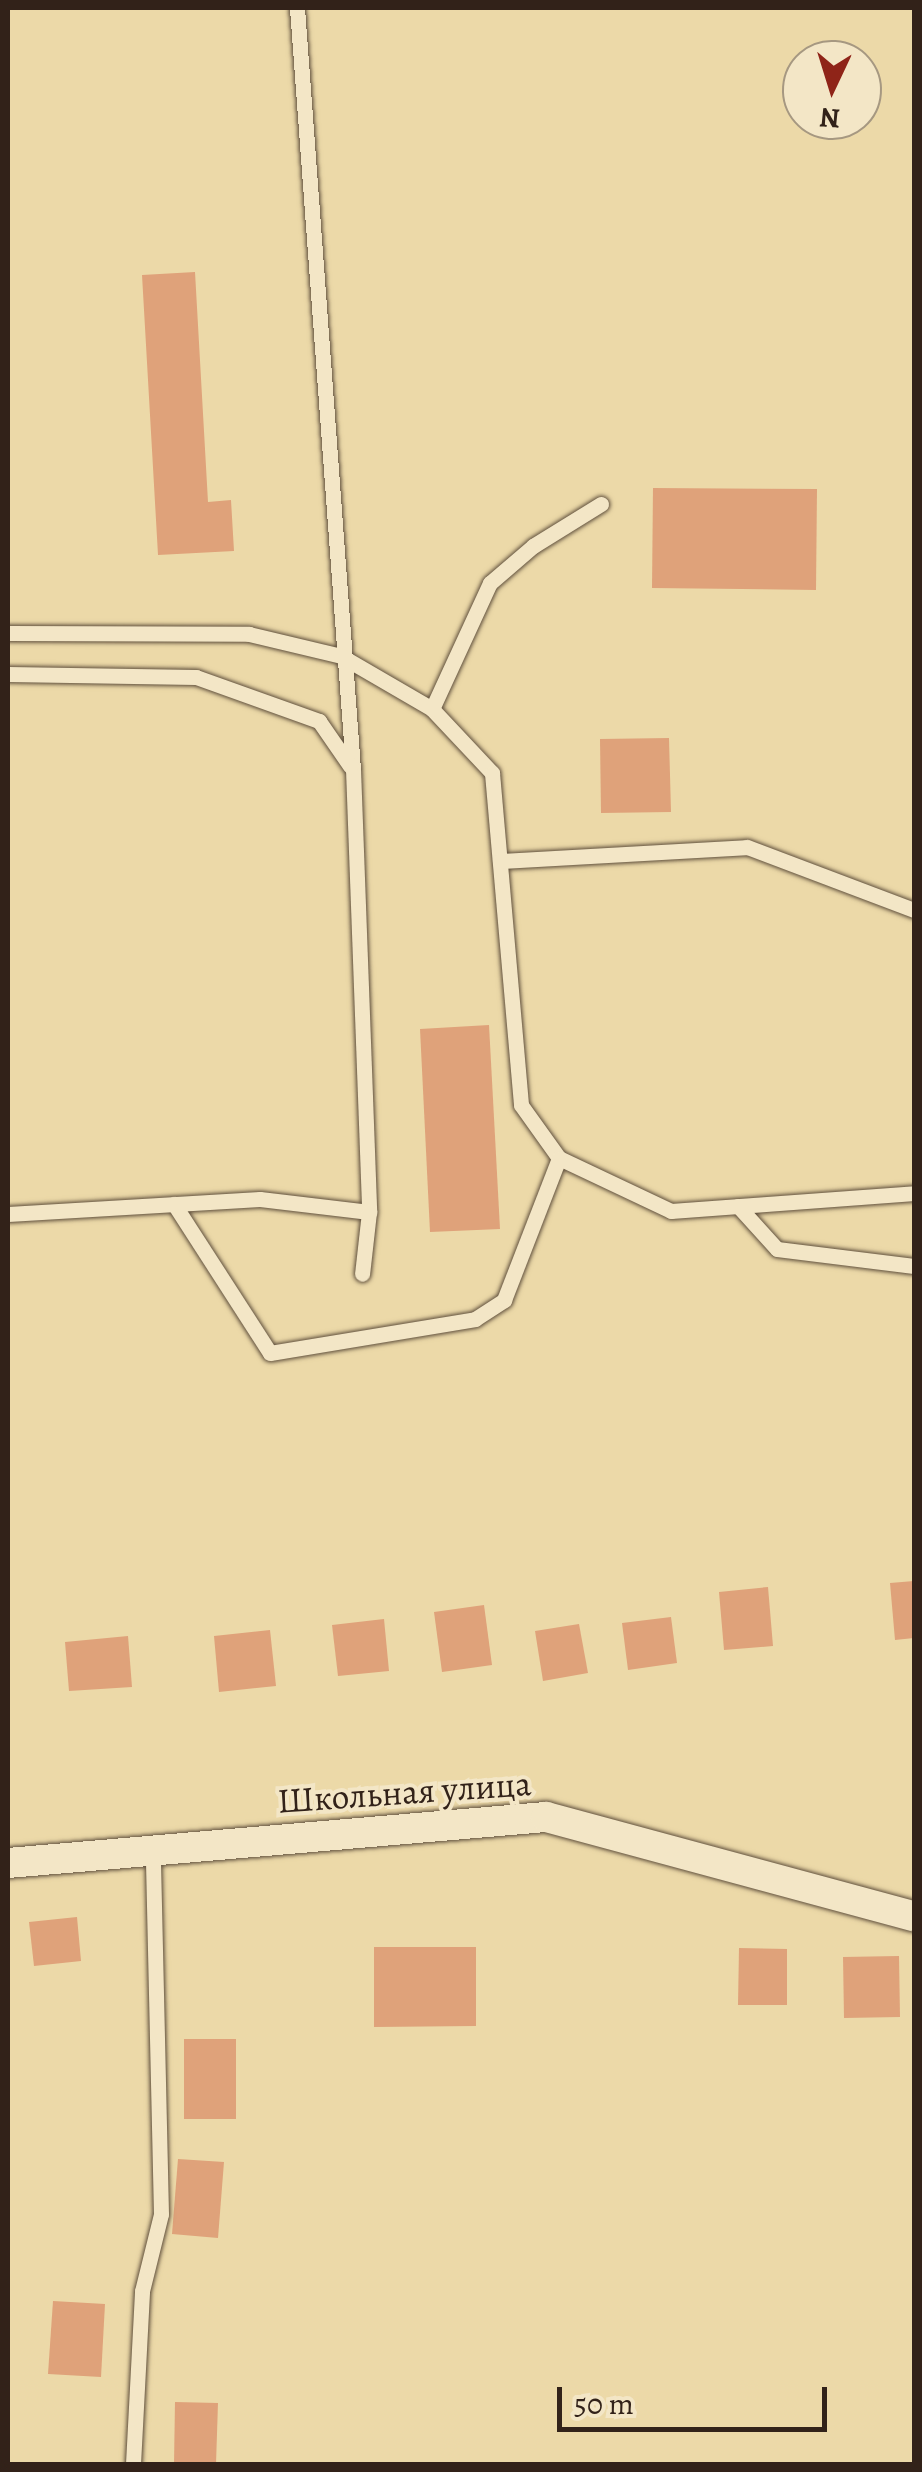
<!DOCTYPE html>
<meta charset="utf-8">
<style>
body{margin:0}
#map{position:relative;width:922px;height:2472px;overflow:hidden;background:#ecd9a8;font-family:Alegreya,serif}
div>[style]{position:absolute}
.building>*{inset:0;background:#dfa27a}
.roads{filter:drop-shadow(0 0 2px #60503d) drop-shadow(0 0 2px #60503d)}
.lane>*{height:15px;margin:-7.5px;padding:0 7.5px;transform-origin:7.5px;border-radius:7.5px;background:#f3e6c6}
.street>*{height:30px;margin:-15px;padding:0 15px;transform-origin:15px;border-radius:15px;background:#f3e6c6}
span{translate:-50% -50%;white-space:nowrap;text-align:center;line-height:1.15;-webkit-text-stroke:8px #f3e6c6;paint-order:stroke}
.street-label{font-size:35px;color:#322219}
.frame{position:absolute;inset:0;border:10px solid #322219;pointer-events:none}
.north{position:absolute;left:782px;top:40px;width:100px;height:100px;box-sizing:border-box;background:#f3e6c6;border:2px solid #a69881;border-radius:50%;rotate:184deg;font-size:28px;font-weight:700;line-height:40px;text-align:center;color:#322219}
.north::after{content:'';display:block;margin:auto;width:35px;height:45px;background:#8f2418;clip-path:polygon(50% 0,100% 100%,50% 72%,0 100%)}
.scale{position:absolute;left:557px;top:2387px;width:270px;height:45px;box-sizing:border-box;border:5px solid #322219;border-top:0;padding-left:12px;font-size:30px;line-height:35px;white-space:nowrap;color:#322219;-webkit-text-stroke:8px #f3e6c6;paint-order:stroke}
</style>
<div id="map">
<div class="building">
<i style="clip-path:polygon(195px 272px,208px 502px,231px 500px,234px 551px,158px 555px,142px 275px)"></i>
<i style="clip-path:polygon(653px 488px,817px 489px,816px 590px,652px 588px)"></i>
<i style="clip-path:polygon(669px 738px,671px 812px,601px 813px,600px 739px)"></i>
<i style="clip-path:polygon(489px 1025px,500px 1229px,430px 1232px,420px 1029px)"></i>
<i style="clip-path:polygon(914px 1581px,914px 1638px,895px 1640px,890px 1583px)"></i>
<i style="clip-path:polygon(768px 1587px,773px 1646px,724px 1650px,719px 1592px)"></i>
<i style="clip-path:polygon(484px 1605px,492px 1665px,442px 1672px,434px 1612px)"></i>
<i style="clip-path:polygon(671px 1617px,677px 1663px,628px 1670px,622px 1623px)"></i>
<i style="clip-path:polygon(384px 1619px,389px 1671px,338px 1676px,332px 1625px)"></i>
<i style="clip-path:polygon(579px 1624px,588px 1673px,543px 1681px,535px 1631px)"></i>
<i style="clip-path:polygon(270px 1630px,276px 1686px,219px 1692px,214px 1636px)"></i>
<i style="clip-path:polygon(128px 1636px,132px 1687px,69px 1691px,65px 1642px)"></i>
<i style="clip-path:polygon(77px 1917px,81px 1961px,34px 1966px,29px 1922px)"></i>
<i style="clip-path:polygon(374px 1947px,476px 1947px,476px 2026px,374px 2027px)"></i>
<i style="clip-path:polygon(739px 1948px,787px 1949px,787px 2005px,738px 2005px)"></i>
<i style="clip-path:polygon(899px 1956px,900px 2017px,844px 2018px,843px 1957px)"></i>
<i style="clip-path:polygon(184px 2039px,236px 2039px,236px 2119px,184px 2119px)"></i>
<i style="clip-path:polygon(178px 2159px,224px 2162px,218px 2238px,172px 2234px)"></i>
<i style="clip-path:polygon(53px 2301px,105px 2304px,101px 2377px,48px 2374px)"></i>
<i style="clip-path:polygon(175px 2402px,218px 2403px,216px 2464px,174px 2464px)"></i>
</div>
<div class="roads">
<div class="lane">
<i style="left:297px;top:8px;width:763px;rotate:85.79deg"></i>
<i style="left:353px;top:769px;width:443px;rotate:87.9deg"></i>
<i style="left:8px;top:633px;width:241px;rotate:0.2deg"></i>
<i style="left:249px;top:634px;width:95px;rotate:13.4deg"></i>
<i style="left:341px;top:656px;width:105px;rotate:30.2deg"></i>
<i style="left:432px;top:709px;width:88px;rotate:46.8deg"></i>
<i style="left:492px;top:773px;width:333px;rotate:85deg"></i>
<i style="left:521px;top:1105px;width:65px;rotate:54.4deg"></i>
<i style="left:559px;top:1158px;width:124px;rotate:25.3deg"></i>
<i style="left:671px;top:1211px;width:244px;rotate:-4.2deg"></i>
<i style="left:8px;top:674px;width:188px;rotate:0.9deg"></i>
<i style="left:196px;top:677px;width:131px;rotate:19.7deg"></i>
<i style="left:319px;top:721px;width:55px;rotate:55.4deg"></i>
<i style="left:432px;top:709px;width:139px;rotate:-65.3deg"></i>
<i style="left:490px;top:583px;width:57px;rotate:-40.7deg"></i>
<i style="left:533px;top:546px;width:80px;rotate:-31.7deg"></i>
<i style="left:500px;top:861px;width:247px;rotate:-3.2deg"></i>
<i style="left:747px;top:847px;width:178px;rotate:20.7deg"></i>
<i style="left:174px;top:1204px;width:177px;rotate:57.2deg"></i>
<i style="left:270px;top:1353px;width:208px;rotate:-9.4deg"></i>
<i style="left:475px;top:1319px;width:35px;rotate:-33deg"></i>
<i style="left:504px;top:1300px;width:152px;rotate:-68.8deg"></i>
<i style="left:738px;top:1206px;width:58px;rotate:47.8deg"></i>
<i style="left:777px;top:1249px;width:138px;rotate:7.1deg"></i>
<i style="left:8px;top:1214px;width:252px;rotate:-3.4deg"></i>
<i style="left:260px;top:1199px;width:110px;rotate:6.8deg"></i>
<i style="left:369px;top:1212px;width:62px;rotate:96.4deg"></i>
<i style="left:133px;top:2464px;width:173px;rotate:-87deg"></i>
<i style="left:142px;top:2291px;width:79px;rotate:-76.1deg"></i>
<i style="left:161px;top:2214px;width:364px;rotate:-91.3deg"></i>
</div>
<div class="street">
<i style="left:8px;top:1863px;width:540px;rotate:-4.89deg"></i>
<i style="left:546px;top:1817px;width:381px;rotate:15.1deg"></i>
</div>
</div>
<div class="street-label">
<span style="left:404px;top:1792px;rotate:-4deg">Школьная улица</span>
</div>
<div class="frame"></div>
<div class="north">N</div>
<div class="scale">50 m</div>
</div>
